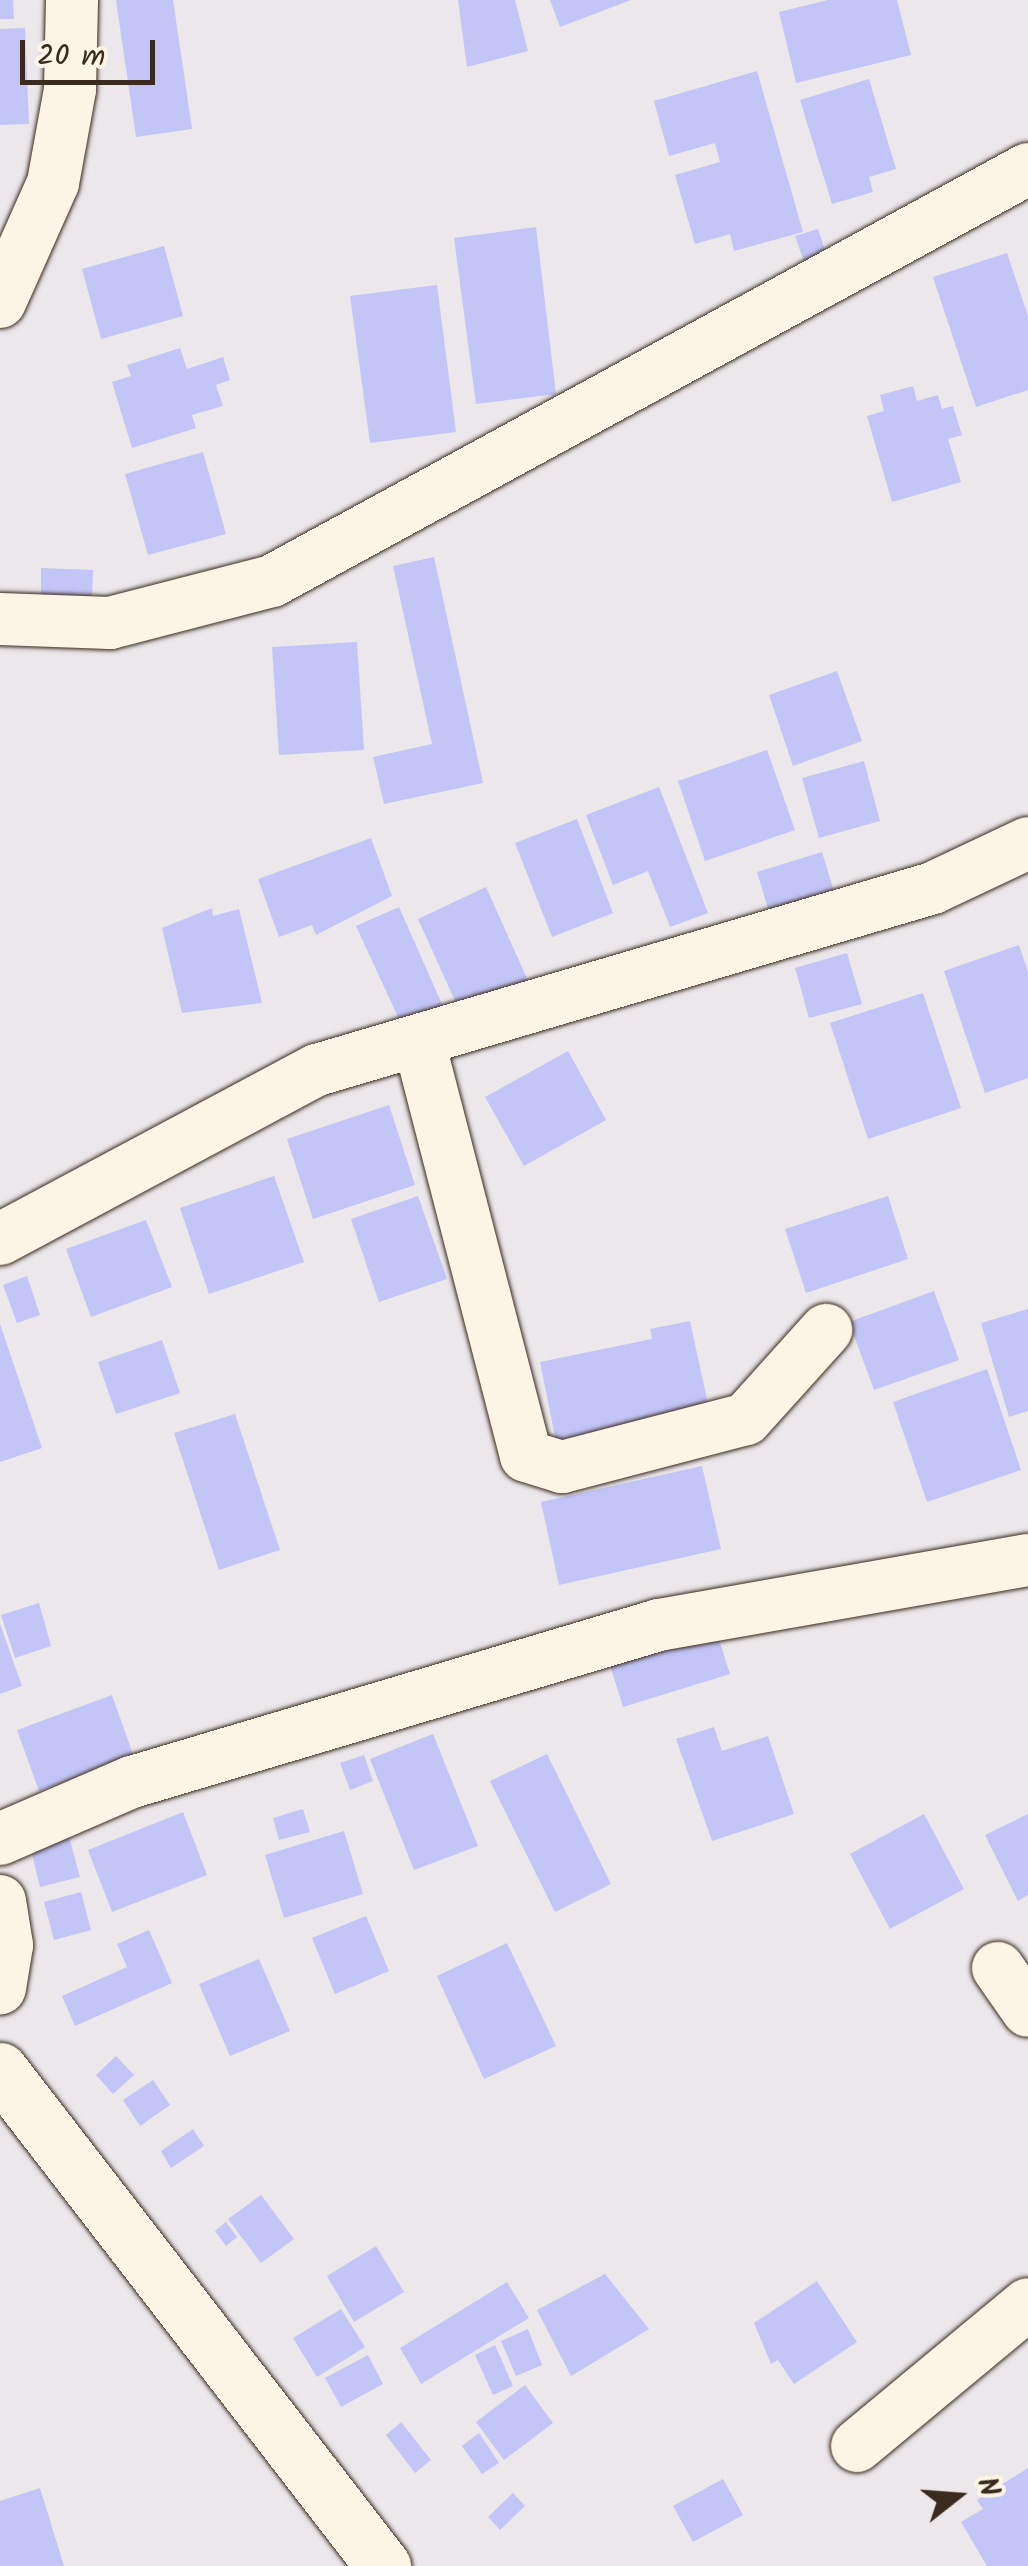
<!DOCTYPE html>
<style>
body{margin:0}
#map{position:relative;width:1028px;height:2566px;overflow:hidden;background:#ebe7ea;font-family:Kalam,sans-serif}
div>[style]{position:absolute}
.building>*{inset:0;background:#c3c5f7}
.roads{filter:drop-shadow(0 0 2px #3b2a1e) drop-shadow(0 0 2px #3b2a1e)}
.minor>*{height:52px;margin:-26px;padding:0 26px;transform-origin:26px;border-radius:26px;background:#fcf5e5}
.secondary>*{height:55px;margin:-27.5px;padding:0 27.5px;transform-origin:27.5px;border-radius:27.5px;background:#fcf5e5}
span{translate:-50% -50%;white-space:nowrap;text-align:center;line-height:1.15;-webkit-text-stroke:10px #fcf5e5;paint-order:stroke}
.north{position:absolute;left:908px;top:2446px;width:100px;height:100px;-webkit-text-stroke:8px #fcf5e5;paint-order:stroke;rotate:73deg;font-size:28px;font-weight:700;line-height:40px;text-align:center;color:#3b2a1e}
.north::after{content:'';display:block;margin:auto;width:35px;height:45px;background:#3b2a1e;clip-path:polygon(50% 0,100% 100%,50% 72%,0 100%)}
.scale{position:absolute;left:20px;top:40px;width:135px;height:45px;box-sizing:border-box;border:5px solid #3b2a1e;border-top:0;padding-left:12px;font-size:30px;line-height:35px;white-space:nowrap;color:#3b2a1e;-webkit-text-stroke:8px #fcf5e5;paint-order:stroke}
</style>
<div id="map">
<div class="building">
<i style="clip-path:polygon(0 0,13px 0,14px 19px,0 19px)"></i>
<i style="clip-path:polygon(116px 0,173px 0,192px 129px,136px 137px)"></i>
<i style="clip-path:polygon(458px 0,515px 0,528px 51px,467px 67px)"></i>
<i style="clip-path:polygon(550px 0,631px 0,560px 27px)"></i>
<i style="clip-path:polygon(828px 0,897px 0,911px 55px,796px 83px,779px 12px)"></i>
<i style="clip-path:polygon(25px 28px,29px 124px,0 125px,0 29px)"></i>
<i style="clip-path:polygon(757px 71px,803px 232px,734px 251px,730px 234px,695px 244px,675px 175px,720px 162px,715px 143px,669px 156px,654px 101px)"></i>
<i style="clip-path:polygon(869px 79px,896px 169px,869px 177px,873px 192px,832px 204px,800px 100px)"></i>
<i style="clip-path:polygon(536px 227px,556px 394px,476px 404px,454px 238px)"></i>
<i style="clip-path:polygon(818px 229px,829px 262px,807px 270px,795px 236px)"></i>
<i style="clip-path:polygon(164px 246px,183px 316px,101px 339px,82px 269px)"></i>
<i style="clip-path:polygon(1007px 253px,1028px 316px,1028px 390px,976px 407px,933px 277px)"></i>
<i style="clip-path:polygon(437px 285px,456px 432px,370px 443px,350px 296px)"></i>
<i style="clip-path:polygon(180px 348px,187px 369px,223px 357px,230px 380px,216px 385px,223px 406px,192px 415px,196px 428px,132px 448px,112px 382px,131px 376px,127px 365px)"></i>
<i style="clip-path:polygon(913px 386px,917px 401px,938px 395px,942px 409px,953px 406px,962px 435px,948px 439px,961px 482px,892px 502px,867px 416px,884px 411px,880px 395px)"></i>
<i style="clip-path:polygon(203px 452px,226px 534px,148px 555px,125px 474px)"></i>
<i style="clip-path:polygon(434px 557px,483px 783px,384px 804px,373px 757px,432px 744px,393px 566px)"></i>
<i style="clip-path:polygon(41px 568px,93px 570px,92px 599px,41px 597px)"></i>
<i style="clip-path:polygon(357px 642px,364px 750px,279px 755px,272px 647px)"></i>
<i style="clip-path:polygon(837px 671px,862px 741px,793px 766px,769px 695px)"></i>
<i style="clip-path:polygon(767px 750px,795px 830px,705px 861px,678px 781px)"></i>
<i style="clip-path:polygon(864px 761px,880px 821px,819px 838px,802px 778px)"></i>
<i style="clip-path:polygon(659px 787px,708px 913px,670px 927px,648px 871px,613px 885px,586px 815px)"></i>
<i style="clip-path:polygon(577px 819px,613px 913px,552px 937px,515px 843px)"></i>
<i style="clip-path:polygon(371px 838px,392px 896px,316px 935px,312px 925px,279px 937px,258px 879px)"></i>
<i style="clip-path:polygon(822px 852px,835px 895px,770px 915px,757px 872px)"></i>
<i style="clip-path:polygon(486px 887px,529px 983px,461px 1014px,418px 919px)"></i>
<i style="clip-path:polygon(399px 907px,445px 1011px,404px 1030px,356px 926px)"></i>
<i style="clip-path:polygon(212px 908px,213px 916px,239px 909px,262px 1003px,182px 1013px,162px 928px)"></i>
<i style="clip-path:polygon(1019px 945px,1028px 972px,1028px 1078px,985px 1093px,944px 971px)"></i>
<i style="clip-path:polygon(847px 953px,862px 1004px,809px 1018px,795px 968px)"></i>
<i style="clip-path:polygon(923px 993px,961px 1108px,868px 1139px,830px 1023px)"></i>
<i style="clip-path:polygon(568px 1051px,606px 1120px,524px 1166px,485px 1097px)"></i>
<i style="clip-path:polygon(389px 1105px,415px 1185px,313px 1219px,287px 1139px)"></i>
<i style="clip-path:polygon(274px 1176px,304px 1262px,209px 1294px,180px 1208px)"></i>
<i style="clip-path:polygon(418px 1196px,447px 1279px,379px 1302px,351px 1219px)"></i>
<i style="clip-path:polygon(888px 1196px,908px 1259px,806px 1293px,785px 1229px)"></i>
<i style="clip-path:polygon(146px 1220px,172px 1287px,91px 1317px,66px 1249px)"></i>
<i style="clip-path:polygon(27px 1276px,40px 1315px,17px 1323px,3px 1285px)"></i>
<i style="clip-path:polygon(934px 1291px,959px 1360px,874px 1390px,849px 1322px)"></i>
<i style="clip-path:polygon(1028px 1309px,1028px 1411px,1009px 1417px,981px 1323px)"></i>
<i style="clip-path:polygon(690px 1321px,710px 1413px,557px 1446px,540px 1362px,652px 1339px,650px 1329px)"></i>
<i style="clip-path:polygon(0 1324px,42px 1448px,0 1462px)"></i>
<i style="clip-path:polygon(162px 1340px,180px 1393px,116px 1414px,98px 1362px)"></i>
<i style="clip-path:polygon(987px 1369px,1021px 1470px,927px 1502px,893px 1402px)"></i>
<i style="clip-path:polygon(235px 1414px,280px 1550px,219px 1570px,174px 1433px)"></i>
<i style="clip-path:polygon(702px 1466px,721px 1549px,559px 1585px,541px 1502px)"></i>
<i style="clip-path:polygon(39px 1603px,51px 1646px,15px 1658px,1px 1615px)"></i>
<i style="clip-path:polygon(0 1624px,22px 1686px,0 1694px)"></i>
<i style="clip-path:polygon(717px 1633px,730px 1674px,623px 1707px,610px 1665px)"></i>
<i style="clip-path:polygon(112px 1695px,134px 1757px,39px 1791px,17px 1730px)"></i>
<i style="clip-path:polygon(714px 1727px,722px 1751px,768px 1736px,794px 1814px,712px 1841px,676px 1739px)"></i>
<i style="clip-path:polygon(433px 1734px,478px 1846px,414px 1870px,370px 1759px)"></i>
<i style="clip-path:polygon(547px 1754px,611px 1884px,555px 1912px,490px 1781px)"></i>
<i style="clip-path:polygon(364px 1755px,373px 1781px,350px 1790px,340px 1763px)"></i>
<i style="clip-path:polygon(303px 1809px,310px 1832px,279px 1840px,273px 1818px)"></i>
<i style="clip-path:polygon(183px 1812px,207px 1875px,112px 1912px,88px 1850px)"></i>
<i style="clip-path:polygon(924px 1814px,964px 1889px,890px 1929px,850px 1854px)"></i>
<i style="clip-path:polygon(1028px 1814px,1028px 1895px,1018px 1901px,985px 1835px)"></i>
<i style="clip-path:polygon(344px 1831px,363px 1894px,284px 1918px,265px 1855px)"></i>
<i style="clip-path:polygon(68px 1833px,80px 1877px,40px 1887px,29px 1842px)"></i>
<i style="clip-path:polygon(81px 1892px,91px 1930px,54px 1940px,44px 1902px)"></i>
<i style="clip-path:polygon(366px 1916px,389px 1971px,335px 1994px,312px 1938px)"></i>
<i style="clip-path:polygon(149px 1930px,172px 1983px,75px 2026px,62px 1996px,127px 1967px,117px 1944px)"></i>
<i style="clip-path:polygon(507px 1943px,556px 2046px,484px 2079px,437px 1976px)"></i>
<i style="clip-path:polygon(259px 1959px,290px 2031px,230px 2056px,199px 1984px)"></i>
<i style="clip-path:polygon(116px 2056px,134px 2075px,113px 2094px,96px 2075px)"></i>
<i style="clip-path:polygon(153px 2080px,170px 2105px,140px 2126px,123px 2100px)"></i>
<i style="clip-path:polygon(193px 2129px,204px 2146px,171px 2168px,161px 2151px)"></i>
<i style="clip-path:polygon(261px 2195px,294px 2239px,261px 2263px,228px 2219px)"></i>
<i style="clip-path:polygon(226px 2222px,237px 2237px,226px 2246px,215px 2231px)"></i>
<i style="clip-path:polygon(376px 2246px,404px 2292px,354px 2322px,327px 2276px)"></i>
<i style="clip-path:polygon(605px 2274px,649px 2329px,571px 2376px,537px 2310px)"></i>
<i style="clip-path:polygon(817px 2281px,857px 2342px,794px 2384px,778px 2360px,771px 2364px,754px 2323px)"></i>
<i style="clip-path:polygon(507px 2282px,529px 2318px,421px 2384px,400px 2348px)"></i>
<i style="clip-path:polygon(341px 2309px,365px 2347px,317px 2377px,293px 2338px)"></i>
<i style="clip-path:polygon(528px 2329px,542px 2365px,516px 2376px,501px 2341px)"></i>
<i style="clip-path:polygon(495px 2345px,513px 2386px,493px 2395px,475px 2355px)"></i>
<i style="clip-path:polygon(368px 2355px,383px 2384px,341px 2407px,325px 2378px)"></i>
<i style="clip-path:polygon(525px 2385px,553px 2423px,504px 2460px,476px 2422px)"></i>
<i style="clip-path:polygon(401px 2422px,431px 2460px,415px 2473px,386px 2435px)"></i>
<i style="clip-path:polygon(479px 2433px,499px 2463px,482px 2474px,462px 2446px)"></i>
<i style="clip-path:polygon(1028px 2468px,1028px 2566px,987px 2566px,961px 2522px,983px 2509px,977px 2500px)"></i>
<i style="clip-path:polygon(723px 2479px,743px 2515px,693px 2542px,673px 2506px)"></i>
<i style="clip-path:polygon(40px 2488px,64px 2566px,0 2566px,0 2501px)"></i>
<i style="clip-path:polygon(513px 2493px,525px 2506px,500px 2530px,488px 2517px)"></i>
</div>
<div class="roads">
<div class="minor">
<i style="left:0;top:302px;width:130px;rotate:-66deg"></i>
<i style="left:53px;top:183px;width:96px;rotate:-79.7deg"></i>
<i style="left:70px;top:89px;width:89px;rotate:-88.7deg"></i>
<i style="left:0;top:619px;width:110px;rotate:2.1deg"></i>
<i style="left:110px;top:623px;width:167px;rotate:-14.5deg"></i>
<i style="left:272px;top:581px;width:861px;rotate:-28.59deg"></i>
<i style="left:420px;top:1046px;width:423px;rotate:75.5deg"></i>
<i style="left:526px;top:1456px;width:38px;rotate:17deg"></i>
<i style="left:562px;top:1467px;width:190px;rotate:-14.6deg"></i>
<i style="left:746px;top:1419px;width:120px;rotate:-48deg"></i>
<i style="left:0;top:1239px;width:359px;rotate:-28.1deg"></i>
<i style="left:317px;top:1070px;width:642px;rotate:-16.46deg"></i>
<i style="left:933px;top:888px;width:105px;rotate:-25.3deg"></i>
<i style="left:0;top:1839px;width:144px;rotate:-23.4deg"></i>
<i style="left:132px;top:1782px;width:550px;rotate:-16.59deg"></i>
<i style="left:659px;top:1625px;width:375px;rotate:-10deg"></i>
<i style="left:0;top:1901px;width:45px;rotate:81deg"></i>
<i style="left:7px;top:1945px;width:44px;rotate:99.2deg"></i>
<i style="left:998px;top:1968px;width:52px;rotate:55.1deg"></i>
<i style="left:857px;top:2446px;width:222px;rotate:-39.7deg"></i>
</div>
<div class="secondary">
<i style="left:0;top:2070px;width:627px;rotate:52.33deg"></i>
</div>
</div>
<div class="north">N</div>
<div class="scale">20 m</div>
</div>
